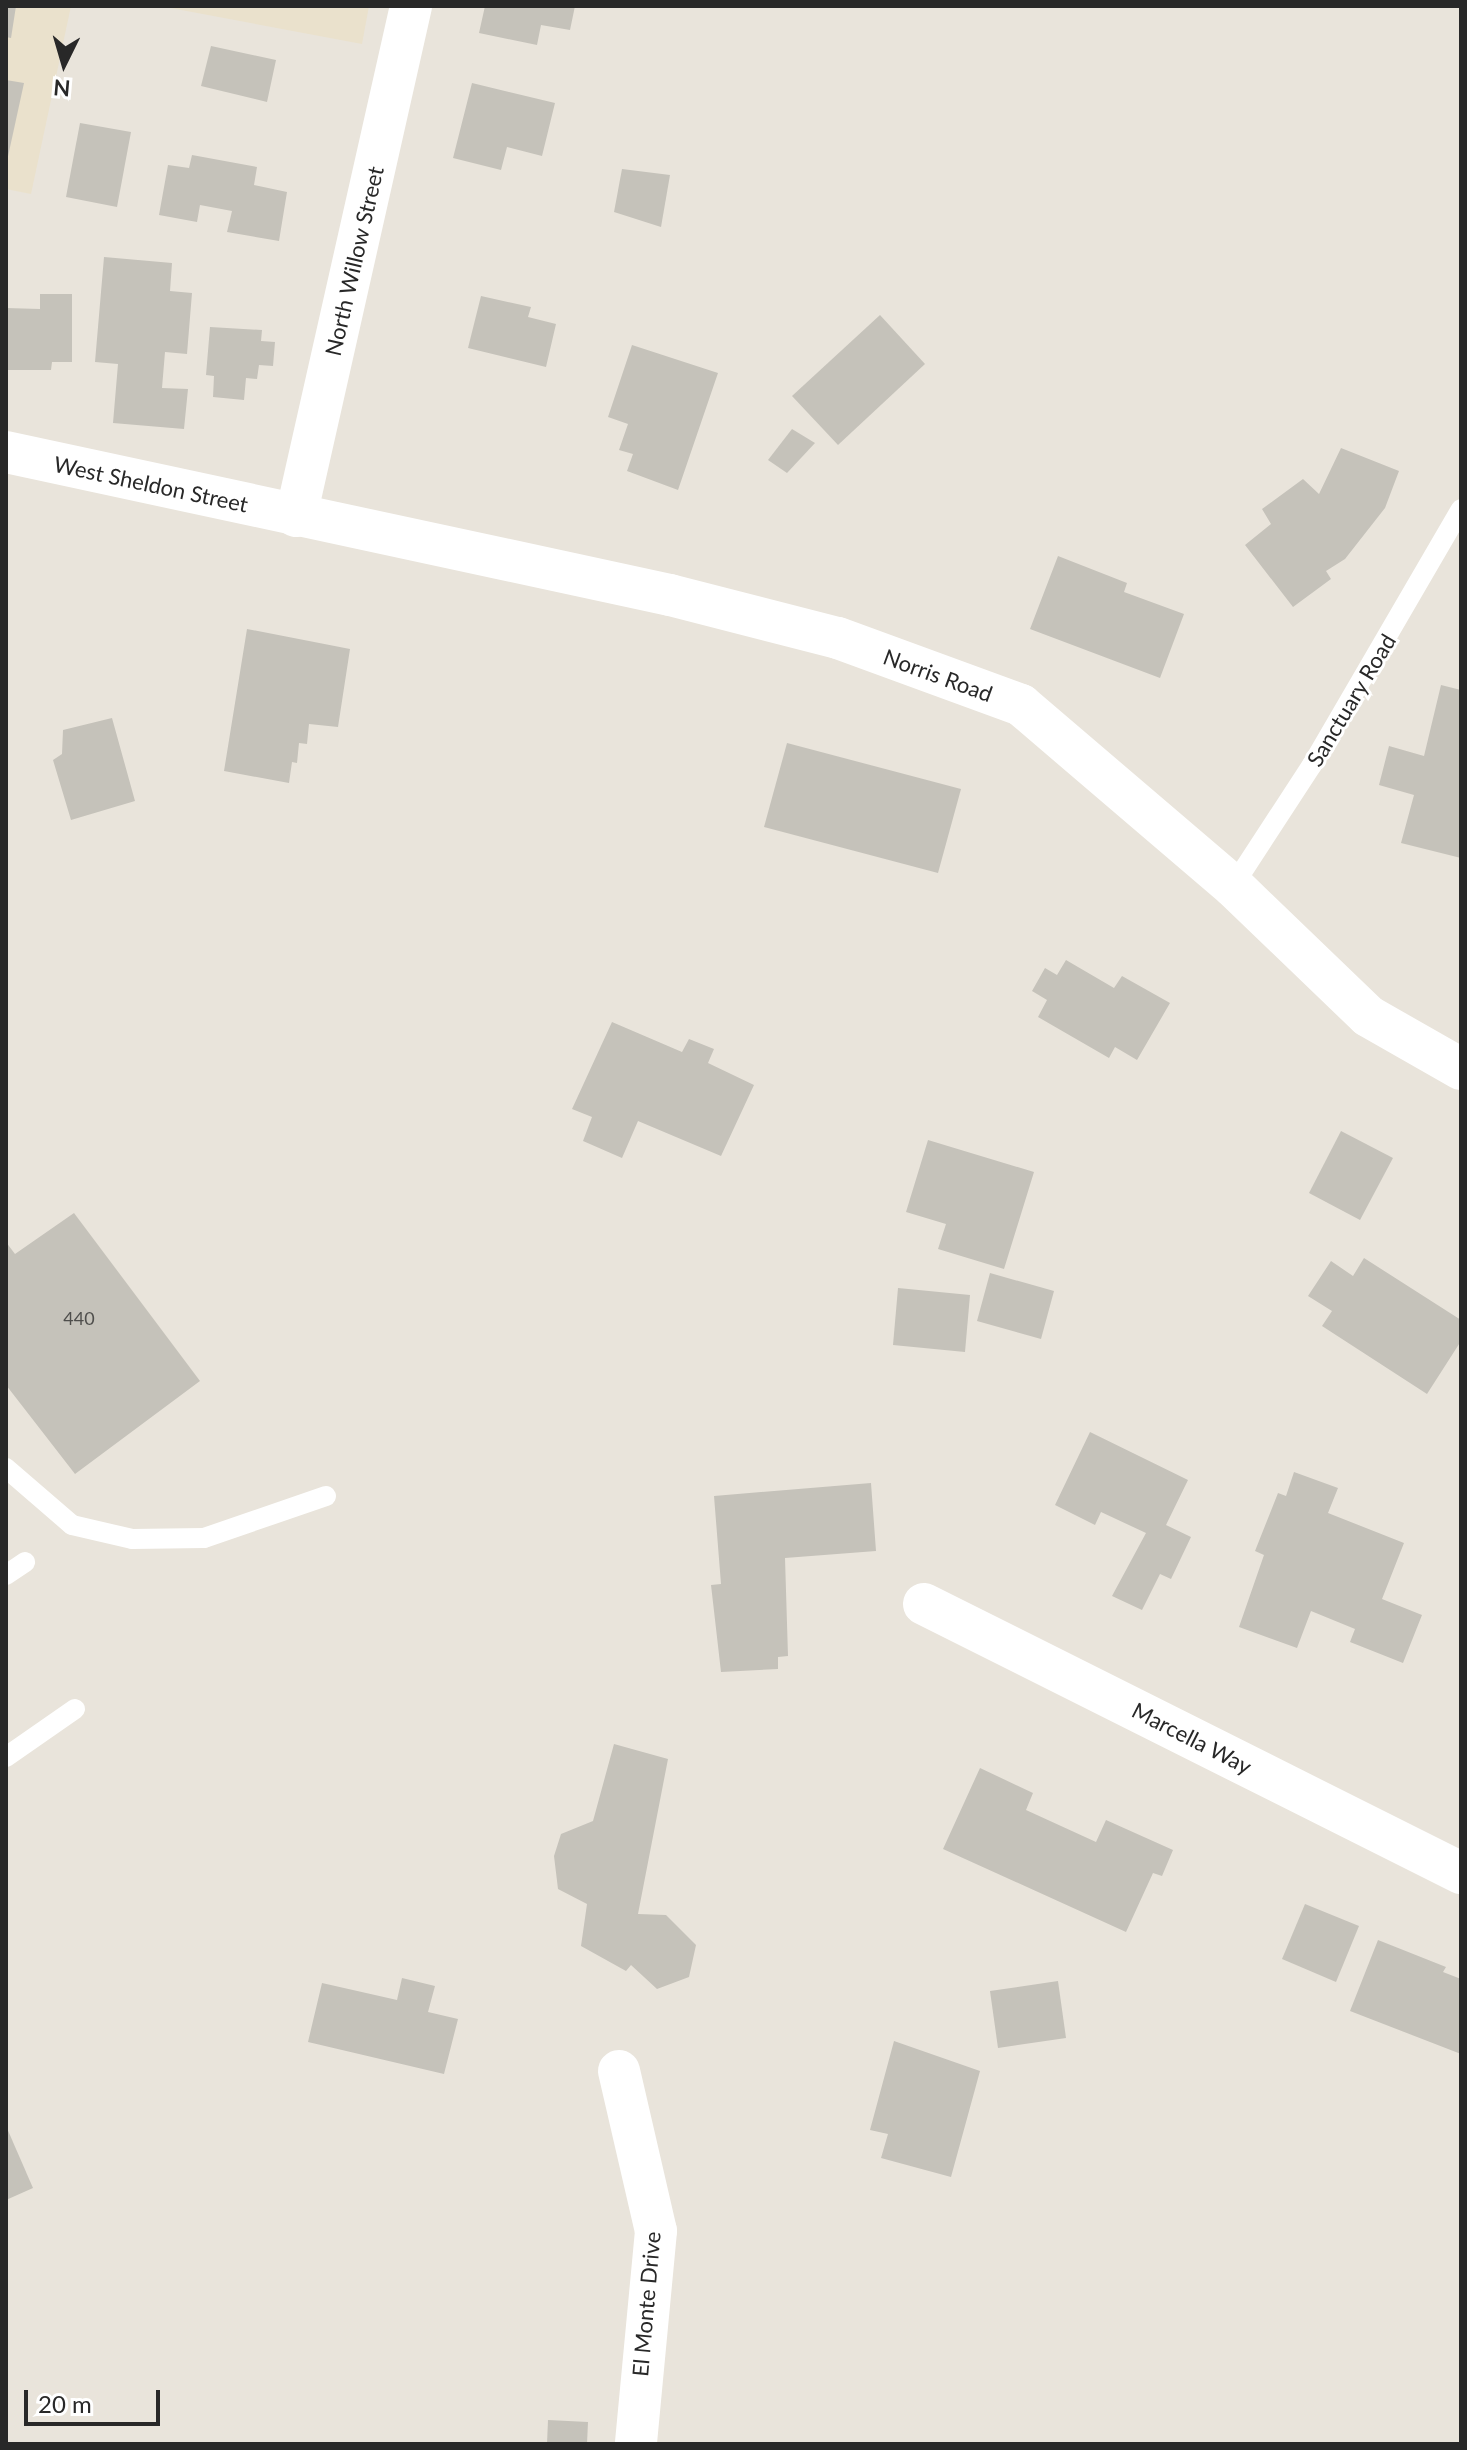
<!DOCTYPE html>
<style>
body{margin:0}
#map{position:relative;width:1467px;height:2450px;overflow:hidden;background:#e9e4db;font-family:Lato,sans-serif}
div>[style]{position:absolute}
.education>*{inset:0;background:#eae1cc}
.building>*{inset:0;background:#c5c2ba}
.lane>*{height:20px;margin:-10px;padding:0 10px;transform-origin:10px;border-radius:10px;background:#fff}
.street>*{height:42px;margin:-21px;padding:0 21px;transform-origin:21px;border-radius:21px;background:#fff}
span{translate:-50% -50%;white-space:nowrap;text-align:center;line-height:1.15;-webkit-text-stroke:6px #fff;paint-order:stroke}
.number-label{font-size:18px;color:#4f4e4c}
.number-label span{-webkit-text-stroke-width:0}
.street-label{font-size:22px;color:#282828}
.frame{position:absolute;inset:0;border:8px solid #282828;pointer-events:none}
.north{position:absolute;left:24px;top:24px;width:80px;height:80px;-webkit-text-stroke:6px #fff;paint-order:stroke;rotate:185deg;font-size:22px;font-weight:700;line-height:32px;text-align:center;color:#282828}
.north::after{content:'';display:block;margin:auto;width:28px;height:36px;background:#282828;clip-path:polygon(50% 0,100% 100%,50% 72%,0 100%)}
.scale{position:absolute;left:24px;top:2390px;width:136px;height:36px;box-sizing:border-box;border:4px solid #282828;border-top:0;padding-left:10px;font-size:24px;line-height:28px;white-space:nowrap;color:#282828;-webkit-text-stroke:6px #fff;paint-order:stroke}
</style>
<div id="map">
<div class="education">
<i style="clip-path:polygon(6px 6px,71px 6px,31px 194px,6px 189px)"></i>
<i style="clip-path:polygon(160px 6px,369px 6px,362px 44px)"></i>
</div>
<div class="building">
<i style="clip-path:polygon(6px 6px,16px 6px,11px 38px,6px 37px)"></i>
<i style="clip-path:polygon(485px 6px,575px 6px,570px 30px,541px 25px,537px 45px,479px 33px)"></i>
<i style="clip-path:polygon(211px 46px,276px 60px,267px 102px,201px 86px)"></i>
<i style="clip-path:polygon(6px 80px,24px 83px,7px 161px,6px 161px)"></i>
<i style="clip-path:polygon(472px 83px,555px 103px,542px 156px,507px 147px,501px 170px,453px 158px)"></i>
<i style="clip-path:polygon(80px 123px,131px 132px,117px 207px,66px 197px)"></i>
<i style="clip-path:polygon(192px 155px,257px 167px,254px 185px,287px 192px,279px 241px,227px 232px,232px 211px,200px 205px,197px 222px,159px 215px,168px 165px,189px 168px)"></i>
<i style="clip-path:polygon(622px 169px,670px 175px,661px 227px,614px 212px)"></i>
<i style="clip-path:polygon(104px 257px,172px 263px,170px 291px,192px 293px,187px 354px,165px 352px,162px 388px,188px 389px,184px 429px,113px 423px,118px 364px,95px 362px)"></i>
<i style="clip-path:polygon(40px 294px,72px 294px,72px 362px,52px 362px,51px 370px,6px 370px,6px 308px,40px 309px)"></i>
<i style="clip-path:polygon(481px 296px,531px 307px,528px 317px,556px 324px,546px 367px,468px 348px)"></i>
<i style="clip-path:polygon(880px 315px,925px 364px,838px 445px,792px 396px)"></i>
<i style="clip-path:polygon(210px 327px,262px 330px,261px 341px,275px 342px,273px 366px,259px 365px,257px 379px,246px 378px,244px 400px,213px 397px,214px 376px,206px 375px)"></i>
<i style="clip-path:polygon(632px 345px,718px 373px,678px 490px,627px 471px,633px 454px,619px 450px,628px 424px,608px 417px)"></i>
<i style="clip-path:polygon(792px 429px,815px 443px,787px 473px,768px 460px)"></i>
<i style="clip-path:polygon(1341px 448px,1399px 471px,1385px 508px,1345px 559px,1326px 571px,1331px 579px,1293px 607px,1245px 545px,1271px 524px,1262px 509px,1303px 479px,1319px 494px)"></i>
<i style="clip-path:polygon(1058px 556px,1127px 583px,1124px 592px,1184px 614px,1160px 678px,1030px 629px)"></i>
<i style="clip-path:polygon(247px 629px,350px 649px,338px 727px,309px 724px,307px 744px,299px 743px,297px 763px,292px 762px,289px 783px,224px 771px)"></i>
<i style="clip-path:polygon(1441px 685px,1461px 690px,1461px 858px,1401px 843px,1414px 795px,1379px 785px,1389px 746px,1424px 756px)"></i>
<i style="clip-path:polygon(112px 718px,135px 801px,71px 820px,53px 760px,62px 754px,63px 730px)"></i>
<i style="clip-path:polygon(787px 743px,961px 789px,938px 873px,764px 827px)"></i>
<i style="clip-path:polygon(1066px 960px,1114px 988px,1122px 976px,1170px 1003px,1137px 1060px,1115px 1047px,1109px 1058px,1038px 1017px,1047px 1000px,1032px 991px,1045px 968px,1057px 975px)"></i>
<i style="clip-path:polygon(612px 1022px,682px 1052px,689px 1039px,714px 1049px,708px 1063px,754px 1085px,721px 1156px,638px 1121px,622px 1158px,583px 1141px,592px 1117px,572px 1109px)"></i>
<i style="clip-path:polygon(1341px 1131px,1393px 1158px,1360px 1220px,1309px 1193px)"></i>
<i style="clip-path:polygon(928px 1140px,1034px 1172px,1004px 1269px,938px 1249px,946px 1224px,906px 1212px)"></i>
<i style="clip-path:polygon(74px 1213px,200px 1381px,75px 1474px,6px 1385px,6px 1242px,15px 1254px)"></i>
<i style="clip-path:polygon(1364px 1258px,1461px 1320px,1461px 1341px,1427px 1394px,1322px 1326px,1332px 1311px,1308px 1296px,1331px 1261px,1353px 1276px)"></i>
<i style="clip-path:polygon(990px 1273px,1054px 1291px,1041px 1339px,977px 1321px)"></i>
<i style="clip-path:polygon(898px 1288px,970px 1295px,965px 1352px,893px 1345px)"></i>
<i style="clip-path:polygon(1090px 1432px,1188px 1480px,1166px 1525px,1191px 1537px,1171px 1579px,1160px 1574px,1142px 1610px,1112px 1596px,1146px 1533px,1101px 1512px,1095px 1525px,1055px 1505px)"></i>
<i style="clip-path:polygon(1294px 1472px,1338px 1488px,1328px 1513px,1404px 1543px,1382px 1599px,1422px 1615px,1403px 1663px,1350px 1642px,1355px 1629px,1311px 1611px,1297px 1648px,1239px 1627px,1264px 1555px,1255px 1551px,1278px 1493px,1286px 1496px)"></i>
<i style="clip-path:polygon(871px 1483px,876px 1551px,785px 1558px,788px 1656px,778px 1657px,778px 1669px,721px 1672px,711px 1585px,721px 1584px,714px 1496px)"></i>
<i style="clip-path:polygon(614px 1744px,668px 1759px,638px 1914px,666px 1915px,696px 1945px,689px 1977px,657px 1989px,631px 1965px,626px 1971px,581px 1946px,587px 1904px,558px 1889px,554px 1856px,561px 1834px,593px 1821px)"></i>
<i style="clip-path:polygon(980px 1768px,1033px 1793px,1026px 1810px,1096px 1842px,1106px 1820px,1173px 1850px,1162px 1876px,1153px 1873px,1126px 1932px,943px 1849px)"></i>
<i style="clip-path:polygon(1305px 1904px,1359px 1926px,1336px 1982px,1282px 1959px)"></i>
<i style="clip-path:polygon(1378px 1940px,1446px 1967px,1443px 1972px,1461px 1979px,1461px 2054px,1350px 2011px)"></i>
<i style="clip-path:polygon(402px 1978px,435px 1986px,428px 2012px,458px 2019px,444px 2074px,308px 2042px,322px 1983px,397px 2000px)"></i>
<i style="clip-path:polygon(1058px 1981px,1066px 2038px,998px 2048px,990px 1991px)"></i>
<i style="clip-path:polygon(894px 2041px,980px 2071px,951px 2177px,881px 2158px,888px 2134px,870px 2130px)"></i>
<i style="clip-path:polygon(6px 2126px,33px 2188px,6px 2200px)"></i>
<i style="clip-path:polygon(548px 2420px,588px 2422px,587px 2444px,547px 2444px)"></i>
</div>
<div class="lane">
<i style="left:1233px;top:886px;width:145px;rotate:-56.9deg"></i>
<i style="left:1312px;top:765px;width:296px;rotate:-59.8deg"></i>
<i style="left:6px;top:1468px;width:87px;rotate:40.8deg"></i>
<i style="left:72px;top:1525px;width:62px;rotate:13.1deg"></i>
<i style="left:132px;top:1539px;width:72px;rotate:-0.8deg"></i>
<i style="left:204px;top:1538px;width:129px;rotate:-19deg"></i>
<i style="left:6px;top:1575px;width:23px;rotate:-34deg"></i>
<i style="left:6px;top:1757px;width:84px;rotate:-34.8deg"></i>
</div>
<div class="street">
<i style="left:6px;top:452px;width:679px;rotate:12.15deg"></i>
<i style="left:670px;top:595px;width:173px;rotate:14.4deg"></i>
<i style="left:838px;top:638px;width:195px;rotate:20.1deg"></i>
<i style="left:1021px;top:705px;width:279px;rotate:40.5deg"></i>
<i style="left:1233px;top:886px;width:187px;rotate:43.9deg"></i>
<i style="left:1368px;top:1016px;width:107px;rotate:29.7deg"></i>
<i style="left:296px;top:516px;width:523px;rotate:-77.29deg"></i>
<i style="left:924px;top:1604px;width:601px;rotate:26.61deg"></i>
<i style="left:619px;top:2071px;width:164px;rotate:77deg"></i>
<i style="left:656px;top:2231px;width:214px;rotate:95.4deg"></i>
</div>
<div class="number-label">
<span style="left:79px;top:1318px">440</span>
</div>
<div class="street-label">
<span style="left:354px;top:261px;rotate:-77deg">North Willow Street</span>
<span style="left:151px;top:484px;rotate:12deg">West Sheldon Street</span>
<span style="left:938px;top:675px;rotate:20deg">Norris Road</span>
<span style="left:1351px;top:700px;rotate:-59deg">Sanctuary Road</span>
<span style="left:1192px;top:1738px;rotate:27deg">Marcella Way</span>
<span style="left:646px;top:2304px;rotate:-85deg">El Monte Drive</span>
</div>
<div class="frame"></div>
<div class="north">N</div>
<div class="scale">20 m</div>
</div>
